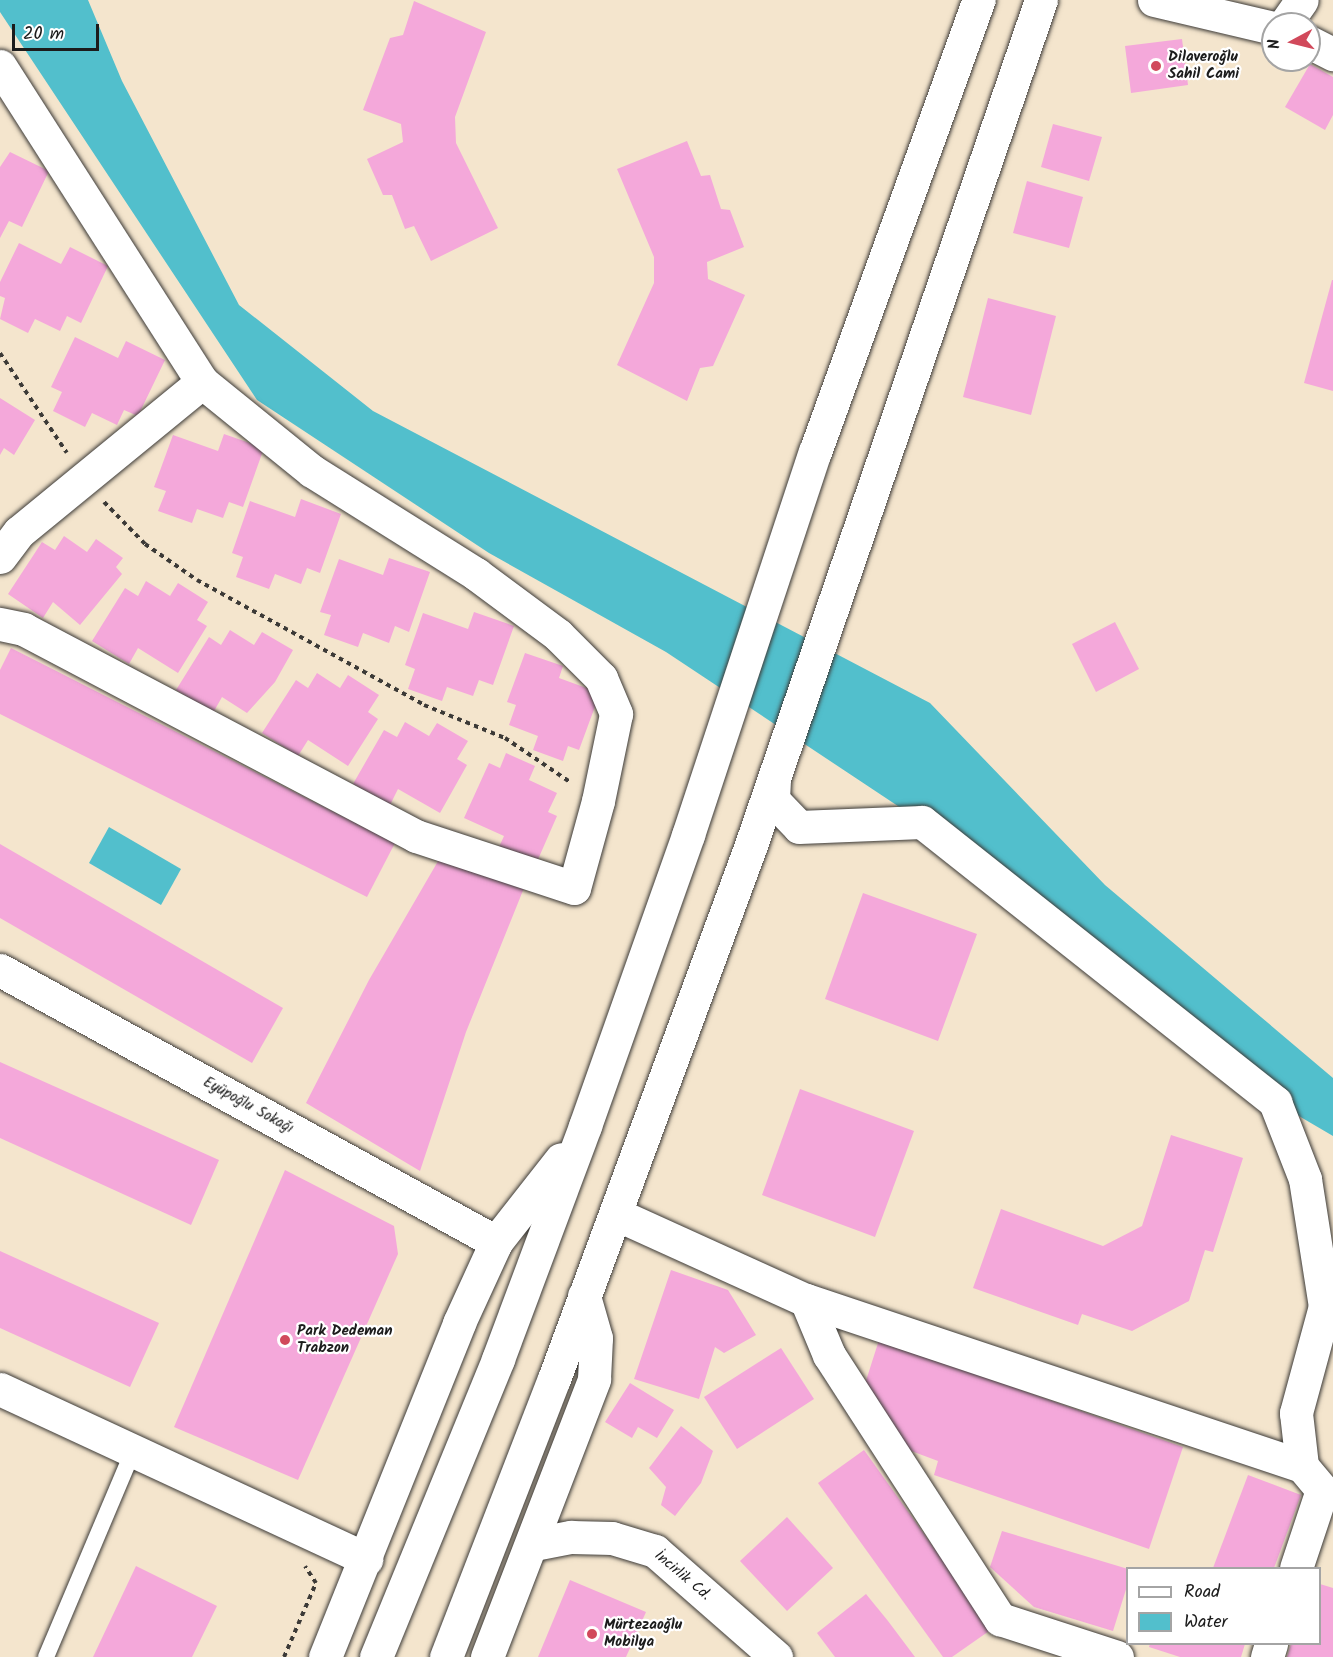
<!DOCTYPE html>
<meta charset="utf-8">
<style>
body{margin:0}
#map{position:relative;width:1333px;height:1657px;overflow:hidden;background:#f4e5cd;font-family:Kalam,sans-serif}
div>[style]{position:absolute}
.water>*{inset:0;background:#52bfcc}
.building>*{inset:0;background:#f4a8da}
.path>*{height:4px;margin-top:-2px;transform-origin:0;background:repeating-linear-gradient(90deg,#3c3a37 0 4.5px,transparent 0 9px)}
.roads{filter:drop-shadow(0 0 2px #3c3a37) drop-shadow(0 0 2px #3c3a37)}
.lane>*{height:16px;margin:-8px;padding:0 8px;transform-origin:8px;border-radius:8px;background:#fff}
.street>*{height:33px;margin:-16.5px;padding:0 16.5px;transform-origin:16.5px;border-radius:16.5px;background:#fff}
.secondary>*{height:33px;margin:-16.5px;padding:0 16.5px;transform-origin:16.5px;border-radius:16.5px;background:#fff}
.highway>*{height:33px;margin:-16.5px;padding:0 16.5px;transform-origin:16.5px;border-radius:16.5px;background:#fff}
.dots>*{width:16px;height:16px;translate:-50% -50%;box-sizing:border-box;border:3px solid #fff;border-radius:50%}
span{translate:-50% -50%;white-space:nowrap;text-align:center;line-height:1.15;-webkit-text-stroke:4.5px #fff;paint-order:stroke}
.poi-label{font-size:15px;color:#1c1c1c;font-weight:700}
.left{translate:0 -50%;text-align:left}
.street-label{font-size:15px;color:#1c1c1c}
.legend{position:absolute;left:1126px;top:1567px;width:195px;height:78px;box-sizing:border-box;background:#fff;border:2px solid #a4a4a4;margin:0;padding:8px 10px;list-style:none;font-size:18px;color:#1c1c1c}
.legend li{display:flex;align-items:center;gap:12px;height:30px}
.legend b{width:30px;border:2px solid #a4a4a4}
.north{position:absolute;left:1261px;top:12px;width:60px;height:60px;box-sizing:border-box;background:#fff;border:2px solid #a4a4a4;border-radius:50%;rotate:263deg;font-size:16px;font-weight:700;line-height:24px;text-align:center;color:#1c1c1c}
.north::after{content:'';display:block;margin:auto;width:21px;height:27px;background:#d1495b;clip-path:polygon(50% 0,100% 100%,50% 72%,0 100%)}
.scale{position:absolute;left:12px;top:24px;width:87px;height:27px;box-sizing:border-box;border:3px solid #1c1c1c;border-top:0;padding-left:8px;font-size:18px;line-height:21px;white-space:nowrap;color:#1c1c1c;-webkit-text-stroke:4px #fff;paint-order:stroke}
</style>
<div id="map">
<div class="water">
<i style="clip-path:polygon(0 0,88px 0,122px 81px,239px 305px,373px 411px,930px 703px,1105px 885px,1333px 1078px,1333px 1136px,1275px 1102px,922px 822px,666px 652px,489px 553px,257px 400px,0 12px)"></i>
<i style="clip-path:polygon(109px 827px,181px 869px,161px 905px,89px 863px)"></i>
</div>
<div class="building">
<i style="clip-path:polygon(414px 1px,486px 32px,455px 117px,456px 143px,498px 228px,431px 261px,414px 226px,405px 229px,392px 195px,383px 195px,367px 159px,403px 142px,401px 124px,363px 110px,390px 38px,403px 35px)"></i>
<i style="clip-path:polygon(1182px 39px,1188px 85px,1131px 93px,1125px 46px)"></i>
<i style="clip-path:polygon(1310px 64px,1333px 77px,1333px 115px,1325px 130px,1285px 107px)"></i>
<i style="clip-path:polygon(1053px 124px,1102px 137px,1089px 181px,1041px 167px)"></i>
<i style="clip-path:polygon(687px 141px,701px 176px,710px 175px,721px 209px,730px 210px,744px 247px,707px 262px,708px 279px,745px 295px,713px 366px,700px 368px,687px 401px,617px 365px,654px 283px,654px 257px,617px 169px)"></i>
<i style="clip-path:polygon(10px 152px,49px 171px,22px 227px,9px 221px,0 238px,0 167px)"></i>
<i style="clip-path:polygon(1027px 181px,1083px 197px,1069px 248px,1013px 233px)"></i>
<i style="clip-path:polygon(19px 243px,61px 264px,70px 247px,108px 266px,81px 323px,67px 316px,60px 331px,35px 319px,28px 333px,0 319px,5px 298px,0 296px,0 282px)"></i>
<i style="clip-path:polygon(1332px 280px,1333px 280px,1333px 391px,1304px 383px)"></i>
<i style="clip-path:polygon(988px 298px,1056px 316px,1031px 415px,963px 397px)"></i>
<i style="clip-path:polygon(75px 337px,118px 358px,126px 341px,165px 360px,138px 416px,124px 410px,117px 425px,92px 413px,85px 427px,53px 411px,62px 392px,51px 387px)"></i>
<i style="clip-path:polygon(0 398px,35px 420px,14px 455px,4px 448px,0 455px)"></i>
<i style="clip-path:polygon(224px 434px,264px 448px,243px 507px,229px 502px,223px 518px,197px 509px,192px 523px,158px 511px,166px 491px,154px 487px,173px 435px,218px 451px)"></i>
<i style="clip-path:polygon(301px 499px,341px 514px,320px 573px,307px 568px,301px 584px,275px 574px,269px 589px,236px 577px,243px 557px,232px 553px,250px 501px,295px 517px)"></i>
<i style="clip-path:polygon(64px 536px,87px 552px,96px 539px,123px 558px,116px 567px,122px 574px,80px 625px,53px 602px,43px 618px,8px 594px,42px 542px,55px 550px)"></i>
<i style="clip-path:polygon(389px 558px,430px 572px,409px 632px,395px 626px,389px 643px,363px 633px,358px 647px,324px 635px,331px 615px,320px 612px,339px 559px,383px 575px)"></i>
<i style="clip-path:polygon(146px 581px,170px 596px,178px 583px,208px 602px,197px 620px,207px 626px,178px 673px,138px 648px,129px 664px,92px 641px,125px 588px,138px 596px)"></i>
<i style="clip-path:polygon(474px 612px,514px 626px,493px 685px,479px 680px,473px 696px,447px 687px,442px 701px,408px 689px,415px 669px,405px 665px,423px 613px,468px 629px)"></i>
<i style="clip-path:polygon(1115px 622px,1139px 669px,1096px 692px,1072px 644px)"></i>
<i style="clip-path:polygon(230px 630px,254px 645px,262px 632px,293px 650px,275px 682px,247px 713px,222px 697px,213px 713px,176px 690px,209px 637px,221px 645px)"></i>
<i style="clip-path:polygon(11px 648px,395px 843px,367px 897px,0 714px,0 670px)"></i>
<i style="clip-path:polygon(525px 653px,563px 666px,559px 678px,600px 693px,579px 750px,568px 746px,563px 761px,533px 750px,538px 736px,509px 725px,516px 705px,507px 702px)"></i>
<i style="clip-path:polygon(317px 673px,340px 688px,348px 675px,379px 695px,368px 712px,378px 719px,348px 766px,308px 740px,298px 756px,262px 733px,296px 680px,308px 688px)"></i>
<i style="clip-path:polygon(405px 722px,429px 736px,437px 723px,468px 741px,457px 759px,467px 765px,440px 813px,398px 789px,390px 805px,353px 784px,384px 730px,397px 737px)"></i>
<i style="clip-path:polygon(506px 753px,535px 766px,529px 780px,557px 793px,548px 812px,557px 816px,536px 864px,499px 847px,504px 836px,464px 818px,489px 763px,500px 768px)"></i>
<i style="clip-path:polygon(0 844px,283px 1008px,252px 1063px,0 918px)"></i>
<i style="clip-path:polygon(441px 856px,524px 888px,466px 1032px,420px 1171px,306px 1103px,369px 980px)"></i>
<i style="clip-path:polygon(863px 893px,977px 934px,938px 1041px,825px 999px)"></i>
<i style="clip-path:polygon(0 1062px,219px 1160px,191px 1225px,0 1138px)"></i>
<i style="clip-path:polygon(800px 1089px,914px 1131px,875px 1237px,762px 1195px)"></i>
<i style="clip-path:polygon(1171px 1135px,1243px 1158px,1213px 1252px,1205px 1250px,1189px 1301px,1132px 1331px,1082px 1314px,1078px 1325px,973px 1288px,1001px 1209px,1103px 1246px,1142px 1226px)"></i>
<i style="clip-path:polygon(285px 1170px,394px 1226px,398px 1254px,298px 1480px,174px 1427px)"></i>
<i style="clip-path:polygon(0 1251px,159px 1323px,130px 1387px,0 1328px)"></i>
<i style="clip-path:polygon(671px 1270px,728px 1290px,756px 1335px,724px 1353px,715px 1347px,699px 1399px,634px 1379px)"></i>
<i style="clip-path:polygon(879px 1340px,1183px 1447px,1149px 1549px,934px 1475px,938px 1461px,906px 1449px,863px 1390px)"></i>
<i style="clip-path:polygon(781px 1348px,814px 1399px,737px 1449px,704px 1397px)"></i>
<i style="clip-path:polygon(630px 1383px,674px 1410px,657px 1438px,638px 1427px,632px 1438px,605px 1422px)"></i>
<i style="clip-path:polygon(681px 1426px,713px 1451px,701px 1483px,675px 1516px,661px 1505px,666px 1487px,649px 1468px)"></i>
<i style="clip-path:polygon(864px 1450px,992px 1629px,952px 1657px,943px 1657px,818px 1483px)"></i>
<i style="clip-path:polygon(1248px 1475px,1301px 1495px,1274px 1568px,1213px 1568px)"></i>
<i style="clip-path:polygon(787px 1517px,833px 1568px,787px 1611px,740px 1561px)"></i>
<i style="clip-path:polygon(1002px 1531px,1128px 1569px,1128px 1583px,1113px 1631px,1034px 1607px,990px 1567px)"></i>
<i style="clip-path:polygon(136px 1566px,217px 1606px,192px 1657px,93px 1657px)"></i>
<i style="clip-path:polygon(570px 1580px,646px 1612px,626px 1657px,538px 1657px)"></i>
<i style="clip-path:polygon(1320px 1584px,1333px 1588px,1333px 1657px,1287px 1657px,1291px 1644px,1320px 1644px)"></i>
<i style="clip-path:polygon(866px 1594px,888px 1621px,915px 1657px,835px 1657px,817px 1633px)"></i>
<i style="clip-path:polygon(1150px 1644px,1245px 1644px,1241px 1657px,1180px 1657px,1149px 1647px)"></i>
</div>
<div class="path">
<i style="left:0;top:353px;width:120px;rotate:56.2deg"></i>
<i style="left:104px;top:502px;width:59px;rotate:45.7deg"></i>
<i style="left:145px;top:544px;width:63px;rotate:34.7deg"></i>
<i style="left:197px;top:580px;width:259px;rotate:28.8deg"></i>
<i style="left:424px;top:705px;width:87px;rotate:22.2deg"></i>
<i style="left:505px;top:738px;width:78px;rotate:34.1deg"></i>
<i style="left:284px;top:1657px;width:81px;rotate:-66.6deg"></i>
<i style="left:316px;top:1583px;width:20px;rotate:-123deg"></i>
</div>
<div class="roads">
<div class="lane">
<i style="left:46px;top:1657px;width:224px;rotate:-67.1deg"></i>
</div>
<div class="street">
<i style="left:1154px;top:0;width:122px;rotate:13.2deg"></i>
<i style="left:1285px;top:24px;width:29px;rotate:-55deg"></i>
<i style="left:1309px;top:42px;width:27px;rotate:27deg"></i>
<i style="left:0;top:66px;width:375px;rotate:57.4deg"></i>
<i style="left:202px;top:382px;width:141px;rotate:39deg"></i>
<i style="left:312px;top:471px;width:194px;rotate:32.1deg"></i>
<i style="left:476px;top:574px;width:102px;rotate:36.6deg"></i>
<i style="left:558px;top:635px;width:61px;rotate:45deg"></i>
<i style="left:601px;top:678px;width:39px;rotate:67deg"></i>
<i style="left:616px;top:714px;width:89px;rotate:101.7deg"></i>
<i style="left:598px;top:801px;width:90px;rotate:105.4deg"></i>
<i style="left:574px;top:888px;width:166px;rotate:-161.8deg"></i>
<i style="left:416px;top:836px;width:443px;rotate:-152.2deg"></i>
<i style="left:24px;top:629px;width:25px;rotate:-168deg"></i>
<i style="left:0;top:557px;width:31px;rotate:-53deg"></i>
<i style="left:19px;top:532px;width:237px;rotate:-39.3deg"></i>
<i style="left:774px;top:780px;width:20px;rotate:93deg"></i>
<i style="left:773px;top:800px;width:37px;rotate:46deg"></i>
<i style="left:799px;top:827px;width:123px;rotate:-2.3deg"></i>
<i style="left:922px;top:822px;width:451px;rotate:38.4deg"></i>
<i style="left:1275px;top:1102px;width:83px;rotate:68.7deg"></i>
<i style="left:1305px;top:1179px;width:129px;rotate:81.1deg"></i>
<i style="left:1325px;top:1306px;width:111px;rotate:105.2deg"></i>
<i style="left:1296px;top:1413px;width:53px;rotate:83.5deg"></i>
<i style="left:0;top:970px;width:566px;rotate:28.74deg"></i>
<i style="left:616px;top:1214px;width:209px;rotate:24.4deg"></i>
<i style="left:806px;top:1300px;width:523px;rotate:18.5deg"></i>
<i style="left:1302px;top:1466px;width:31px;rotate:50deg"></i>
<i style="left:1322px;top:1490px;width:82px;rotate:108.4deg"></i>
<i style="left:806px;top:1300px;width:60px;rotate:67.3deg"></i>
<i style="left:829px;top:1355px;width:315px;rotate:57.1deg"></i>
<i style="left:1000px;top:1619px;width:123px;rotate:18deg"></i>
<i style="left:0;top:1389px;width:404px;rotate:24.9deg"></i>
<i style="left:1267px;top:1657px;width:14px;rotate:-73deg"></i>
</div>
<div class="secondary">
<i style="left:534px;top:1544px;width:38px;rotate:-11deg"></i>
<i style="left:571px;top:1537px;width:41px;rotate:1.4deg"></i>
<i style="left:612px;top:1538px;width:45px;rotate:16.8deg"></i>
<i style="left:655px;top:1551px;width:161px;rotate:41.2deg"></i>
</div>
<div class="highway">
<i style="left:325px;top:1657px;width:360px;rotate:-68.1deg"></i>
<i style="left:459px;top:1323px;width:89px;rotate:-65.4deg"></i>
<i style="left:496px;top:1242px;width:105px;rotate:-51.9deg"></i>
<i style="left:376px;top:1657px;width:322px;rotate:-67.7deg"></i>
<i style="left:498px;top:1359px;width:249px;rotate:-69.5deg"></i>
<i style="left:585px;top:1126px;width:309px;rotate:-70.5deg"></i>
<i style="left:688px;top:835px;width:404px;rotate:-71.7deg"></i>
<i style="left:815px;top:452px;width:481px;rotate:-70.1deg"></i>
<i style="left:446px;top:1657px;width:298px;rotate:-68.8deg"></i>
<i style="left:554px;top:1379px;width:569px;rotate:-69.75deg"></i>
<i style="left:751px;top:845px;width:893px;rotate:-71.06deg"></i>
<i style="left:487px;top:1657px;width:298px;rotate:-68.9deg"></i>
<i style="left:594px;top:1379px;width:41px;rotate:-87.2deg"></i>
<i style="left:596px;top:1338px;width:44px;rotate:-105.9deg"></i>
</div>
</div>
<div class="dots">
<i style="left:1156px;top:66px;background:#d1495b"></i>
<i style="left:285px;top:1340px;background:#d1495b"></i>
<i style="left:592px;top:1634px;background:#d1495b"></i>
</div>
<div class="poi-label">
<span class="left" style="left:1168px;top:66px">Dilaveroğlu<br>Sahil Cami</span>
<span class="left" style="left:297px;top:1340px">Park Dedeman<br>Trabzon</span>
<span class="left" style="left:604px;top:1634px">Mürtezaoğlu<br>Mobilya</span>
</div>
<div class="street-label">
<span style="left:248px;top:1106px;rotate:29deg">Eyüpoğlu Sokağı</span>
<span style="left:682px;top:1576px;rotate:40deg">İncirlik Cd.</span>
</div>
<ul class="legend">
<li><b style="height:8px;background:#fff"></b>Road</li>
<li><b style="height:16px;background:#52bfcc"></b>Water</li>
</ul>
<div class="north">N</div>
<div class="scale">20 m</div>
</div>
